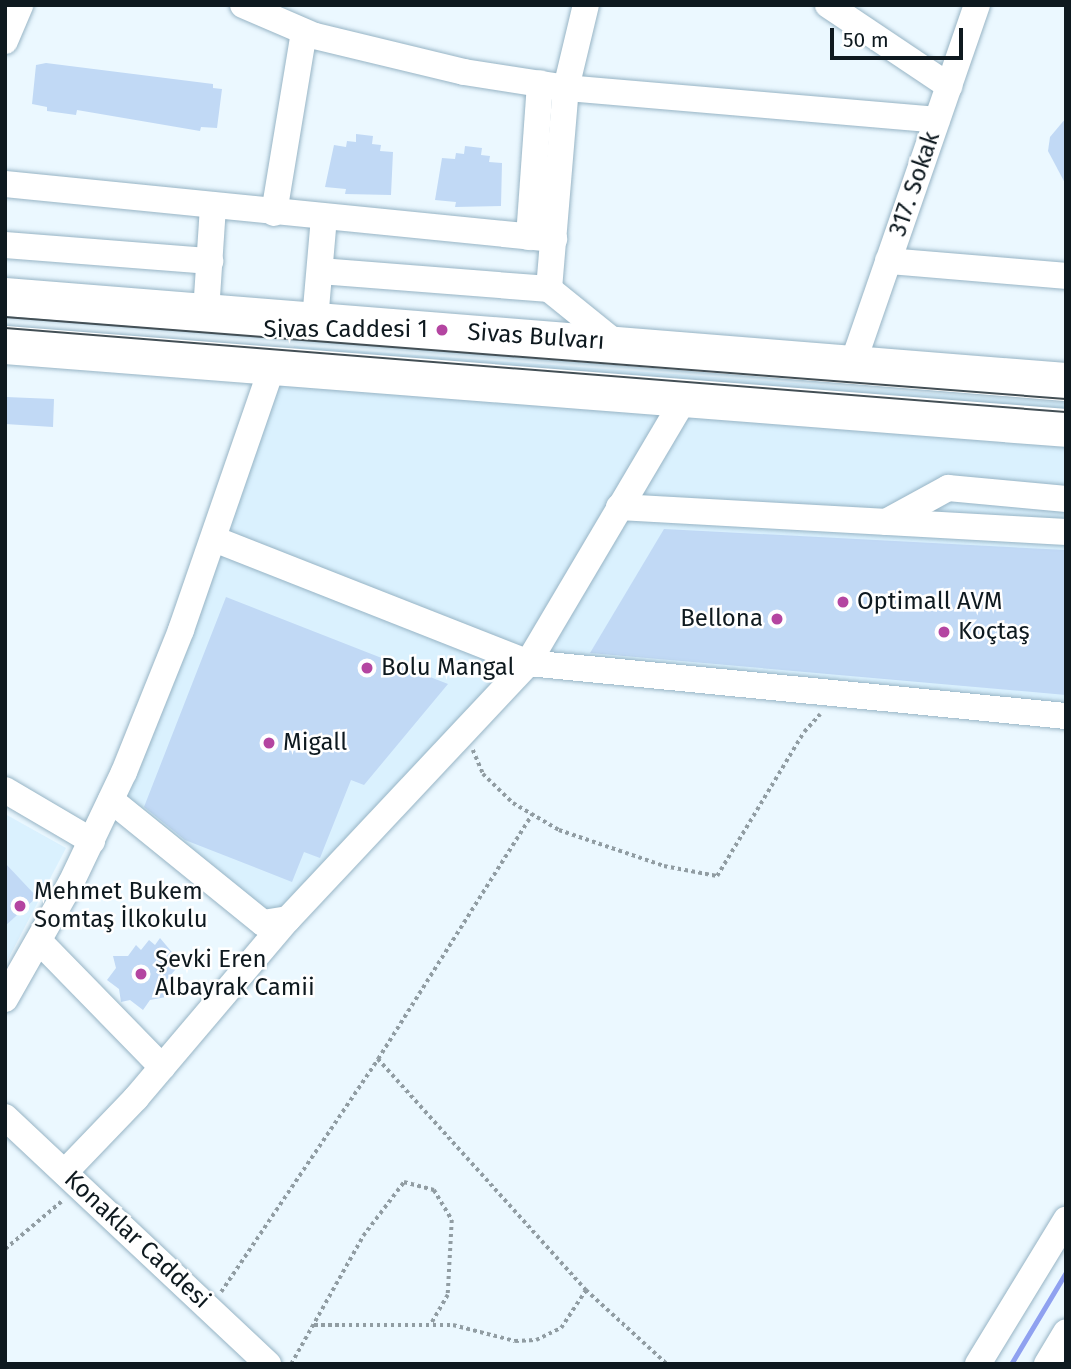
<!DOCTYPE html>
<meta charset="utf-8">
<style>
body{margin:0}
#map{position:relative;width:1071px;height:1369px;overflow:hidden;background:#ebf8ff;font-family:"Fira Sans",sans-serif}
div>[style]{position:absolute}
.built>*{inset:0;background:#daf1fe}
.stream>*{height:5px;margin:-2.5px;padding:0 2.5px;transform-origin:2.5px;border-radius:2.5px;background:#8fa1f0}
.building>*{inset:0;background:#c1d9f5}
.path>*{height:3.5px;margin-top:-1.75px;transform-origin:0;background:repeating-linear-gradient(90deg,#919da3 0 3.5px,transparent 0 7px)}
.roads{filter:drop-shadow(0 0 2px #97b4c5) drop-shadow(0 0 2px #97b4c5)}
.minor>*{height:26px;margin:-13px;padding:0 13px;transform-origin:13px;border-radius:13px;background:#fff}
.highway>*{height:38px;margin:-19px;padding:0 19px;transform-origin:19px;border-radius:19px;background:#fff}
.tram>*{height:2px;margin:-1px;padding:0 1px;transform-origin:1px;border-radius:1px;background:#434f55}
.dots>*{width:19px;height:19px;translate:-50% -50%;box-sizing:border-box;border:4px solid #fff;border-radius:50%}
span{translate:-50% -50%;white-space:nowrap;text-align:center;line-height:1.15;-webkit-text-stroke:5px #fff;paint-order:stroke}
.street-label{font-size:24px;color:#0e191f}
.poi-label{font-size:24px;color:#0e191f}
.right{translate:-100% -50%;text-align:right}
.left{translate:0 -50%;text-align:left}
.frame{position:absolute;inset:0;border:7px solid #0e191f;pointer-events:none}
.scale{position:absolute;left:830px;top:28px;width:133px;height:32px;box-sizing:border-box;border:4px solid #0e191f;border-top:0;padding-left:9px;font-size:21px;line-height:24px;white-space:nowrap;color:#0e191f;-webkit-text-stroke:5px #fff;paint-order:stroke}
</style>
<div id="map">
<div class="built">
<i style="clip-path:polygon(294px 346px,1066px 403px,1066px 717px,532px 665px,273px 932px,113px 800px)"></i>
<i style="clip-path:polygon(5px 814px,66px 848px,5px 965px)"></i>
</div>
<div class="stream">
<i style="left:1011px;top:1364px;width:107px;rotate:-59.1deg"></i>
</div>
<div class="building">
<i style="clip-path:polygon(46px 63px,213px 84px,213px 88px,222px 89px,217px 128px,201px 127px,200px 131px,77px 110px,76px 115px,47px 111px,47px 107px,32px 104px,36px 65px)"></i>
<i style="clip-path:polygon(1066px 118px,1066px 185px,1048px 151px,1050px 137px)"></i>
<i style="clip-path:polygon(356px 134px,373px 136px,372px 144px,381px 145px,380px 151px,393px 152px,391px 195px,345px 194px,346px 189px,325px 187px,334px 145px,346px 147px,347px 141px,356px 142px)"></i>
<i style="clip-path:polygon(465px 146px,482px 148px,481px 155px,490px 156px,489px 162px,502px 163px,501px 206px,455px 207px,456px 202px,435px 200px,442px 158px,455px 159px,456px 153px,464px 154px)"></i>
<i style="clip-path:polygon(6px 397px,54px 399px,53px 427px,5px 424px)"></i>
<i style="clip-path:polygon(664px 529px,1066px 550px,1066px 695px,590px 653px)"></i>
<i style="clip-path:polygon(226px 597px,448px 684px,364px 785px,351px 780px,320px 858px,304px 852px,292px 882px,185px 840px,144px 807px)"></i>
<i style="clip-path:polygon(5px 863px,37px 897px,5px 926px)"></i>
<i style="clip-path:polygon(160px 938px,181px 963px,163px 984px,166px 997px,150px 1000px,143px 1010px,130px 1000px,121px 1002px,119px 989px,107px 980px,116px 968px,113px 956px,128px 956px,136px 945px,141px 950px,149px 940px,155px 945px)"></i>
</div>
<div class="path">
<i style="left:473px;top:750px;width:26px;rotate:67deg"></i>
<i style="left:483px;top:774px;width:42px;rotate:44deg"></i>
<i style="left:513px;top:803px;width:53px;rotate:30.4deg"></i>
<i style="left:559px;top:830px;width:111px;rotate:18.9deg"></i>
<i style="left:664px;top:866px;width:54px;rotate:10.7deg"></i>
<i style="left:717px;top:876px;width:168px;rotate:-58.9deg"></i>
<i style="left:804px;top:732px;width:24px;rotate:-48deg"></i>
<i style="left:378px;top:1059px;width:311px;rotate:48deg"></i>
<i style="left:586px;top:1290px;width:110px;rotate:42.4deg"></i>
<i style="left:5px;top:1249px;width:75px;rotate:-40.1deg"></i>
<i style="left:221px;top:1292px;width:281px;rotate:-56deg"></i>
<i style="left:378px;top:1059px;width:289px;rotate:-57.8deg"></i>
<i style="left:314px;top:1325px;width:139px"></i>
<i style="left:453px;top:1325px;width:64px;rotate:14.5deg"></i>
<i style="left:515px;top:1341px;width:21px;rotate:-3deg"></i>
<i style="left:536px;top:1340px;width:28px;rotate:-26deg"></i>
<i style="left:561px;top:1328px;width:45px;rotate:-56.7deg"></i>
<i style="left:291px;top:1364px;width:147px;rotate:-60.6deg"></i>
<i style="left:363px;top:1236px;width:68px;rotate:-52.8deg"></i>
<i style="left:404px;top:1182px;width:31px;rotate:15deg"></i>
<i style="left:434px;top:1190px;width:35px;rotate:59deg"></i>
<i style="left:452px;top:1220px;width:75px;rotate:93.1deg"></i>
<i style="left:448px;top:1295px;width:34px;rotate:120deg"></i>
</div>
<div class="roads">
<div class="minor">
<i style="left:243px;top:5px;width:78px;rotate:23.3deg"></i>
<i style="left:315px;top:36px;width:153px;rotate:13.6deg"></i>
<i style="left:464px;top:72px;width:103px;rotate:8.9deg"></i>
<i style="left:566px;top:88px;width:372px;rotate:4.9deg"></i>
<i style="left:828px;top:5px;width:146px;rotate:33.8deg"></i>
<i style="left:5px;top:41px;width:39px;rotate:-67deg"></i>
<i style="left:5px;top:184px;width:552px;rotate:5.72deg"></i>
<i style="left:274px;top:213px;width:183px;rotate:-80.6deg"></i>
<i style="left:529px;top:237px;width:154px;rotate:-85.9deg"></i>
<i style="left:5px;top:245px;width:206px;rotate:4.5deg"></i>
<i style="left:888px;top:261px;width:179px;rotate:4.8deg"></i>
<i style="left:320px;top:271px;width:230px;rotate:4.5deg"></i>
<i style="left:549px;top:289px;width:87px;rotate:39deg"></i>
<i style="left:549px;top:289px;width:202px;rotate:-85.2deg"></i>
<i style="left:566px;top:88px;width:85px;rotate:-76.5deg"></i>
<i style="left:206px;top:312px;width:105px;rotate:-86.2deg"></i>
<i style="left:315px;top:320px;width:102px;rotate:-85deg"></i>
<i style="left:853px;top:363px;width:379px;rotate:-70.9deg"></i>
<i style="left:619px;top:507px;width:448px;rotate:3.2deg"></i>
<i style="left:886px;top:522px;width:71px;rotate:-28.7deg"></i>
<i style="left:948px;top:488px;width:119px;rotate:5.3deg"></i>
<i style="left:214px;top:539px;width:338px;rotate:21.5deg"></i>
<i style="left:528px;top:663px;width:541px;rotate:5.63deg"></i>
<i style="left:5px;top:790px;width:101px;rotate:30.4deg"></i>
<i style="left:111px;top:800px;width:196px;rotate:39deg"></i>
<i style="left:263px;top:923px;width:25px;rotate:-9deg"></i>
<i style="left:288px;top:919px;width:351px;rotate:-46.8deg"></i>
<i style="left:528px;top:663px;width:309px;rotate:-59.4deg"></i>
<i style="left:40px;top:942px;width:175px;rotate:45.7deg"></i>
<i style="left:5px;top:999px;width:133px;rotate:-60.4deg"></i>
<i style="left:71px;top:883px;width:123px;rotate:-64.5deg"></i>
<i style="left:124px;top:772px;width:153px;rotate:-68.1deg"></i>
<i style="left:181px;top:630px;width:278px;rotate:-70.9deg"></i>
<i style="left:5px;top:1117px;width:361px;rotate:43.2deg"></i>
<i style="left:65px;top:1172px;width:103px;rotate:-46.2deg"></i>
<i style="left:136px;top:1098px;width:235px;rotate:-49.7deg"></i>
<i style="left:978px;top:1364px;width:169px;rotate:-58.6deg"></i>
<i style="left:1047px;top:1364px;width:37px;rotate:-59deg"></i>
</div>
<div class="highway">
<i style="left:5px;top:297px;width:1064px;rotate:4.58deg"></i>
<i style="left:5px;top:345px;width:1064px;rotate:4.47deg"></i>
</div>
</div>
<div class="tram">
<i style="left:5px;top:317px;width:1064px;rotate:4.42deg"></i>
<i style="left:5px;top:328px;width:1064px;rotate:4.53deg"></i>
</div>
<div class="dots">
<i style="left:442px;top:330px;background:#b445a1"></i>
<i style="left:843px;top:602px;background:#b445a1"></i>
<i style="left:777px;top:619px;background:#b445a1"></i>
<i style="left:944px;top:632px;background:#b445a1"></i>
<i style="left:367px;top:668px;background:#b445a1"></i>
<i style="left:269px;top:743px;background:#b445a1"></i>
<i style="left:20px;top:906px;background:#b445a1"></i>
<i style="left:141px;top:974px;background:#b445a1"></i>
</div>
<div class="street-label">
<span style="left:915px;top:184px;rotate:-71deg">317. Sokak</span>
<span style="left:536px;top:337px;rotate:4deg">Sivas Bulvarı</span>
<span style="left:137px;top:1240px;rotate:43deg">Konaklar Caddesi</span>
</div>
<div class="poi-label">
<span class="right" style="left:428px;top:330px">Sivas Caddesi 1</span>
<span class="left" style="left:857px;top:602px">Optimall AVM</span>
<span class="right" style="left:763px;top:619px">Bellona</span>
<span class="left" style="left:958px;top:632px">Koçtaş</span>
<span class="left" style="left:381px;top:668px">Bolu Mangal</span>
<span class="left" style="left:283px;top:743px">Migall</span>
<span class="left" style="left:34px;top:906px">Mehmet Bukem<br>Somtaş İlkokulu</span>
<span class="left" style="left:155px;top:974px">Şevki Eren<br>Albayrak Camii</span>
</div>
<div class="frame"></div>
<div class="scale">50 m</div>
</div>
